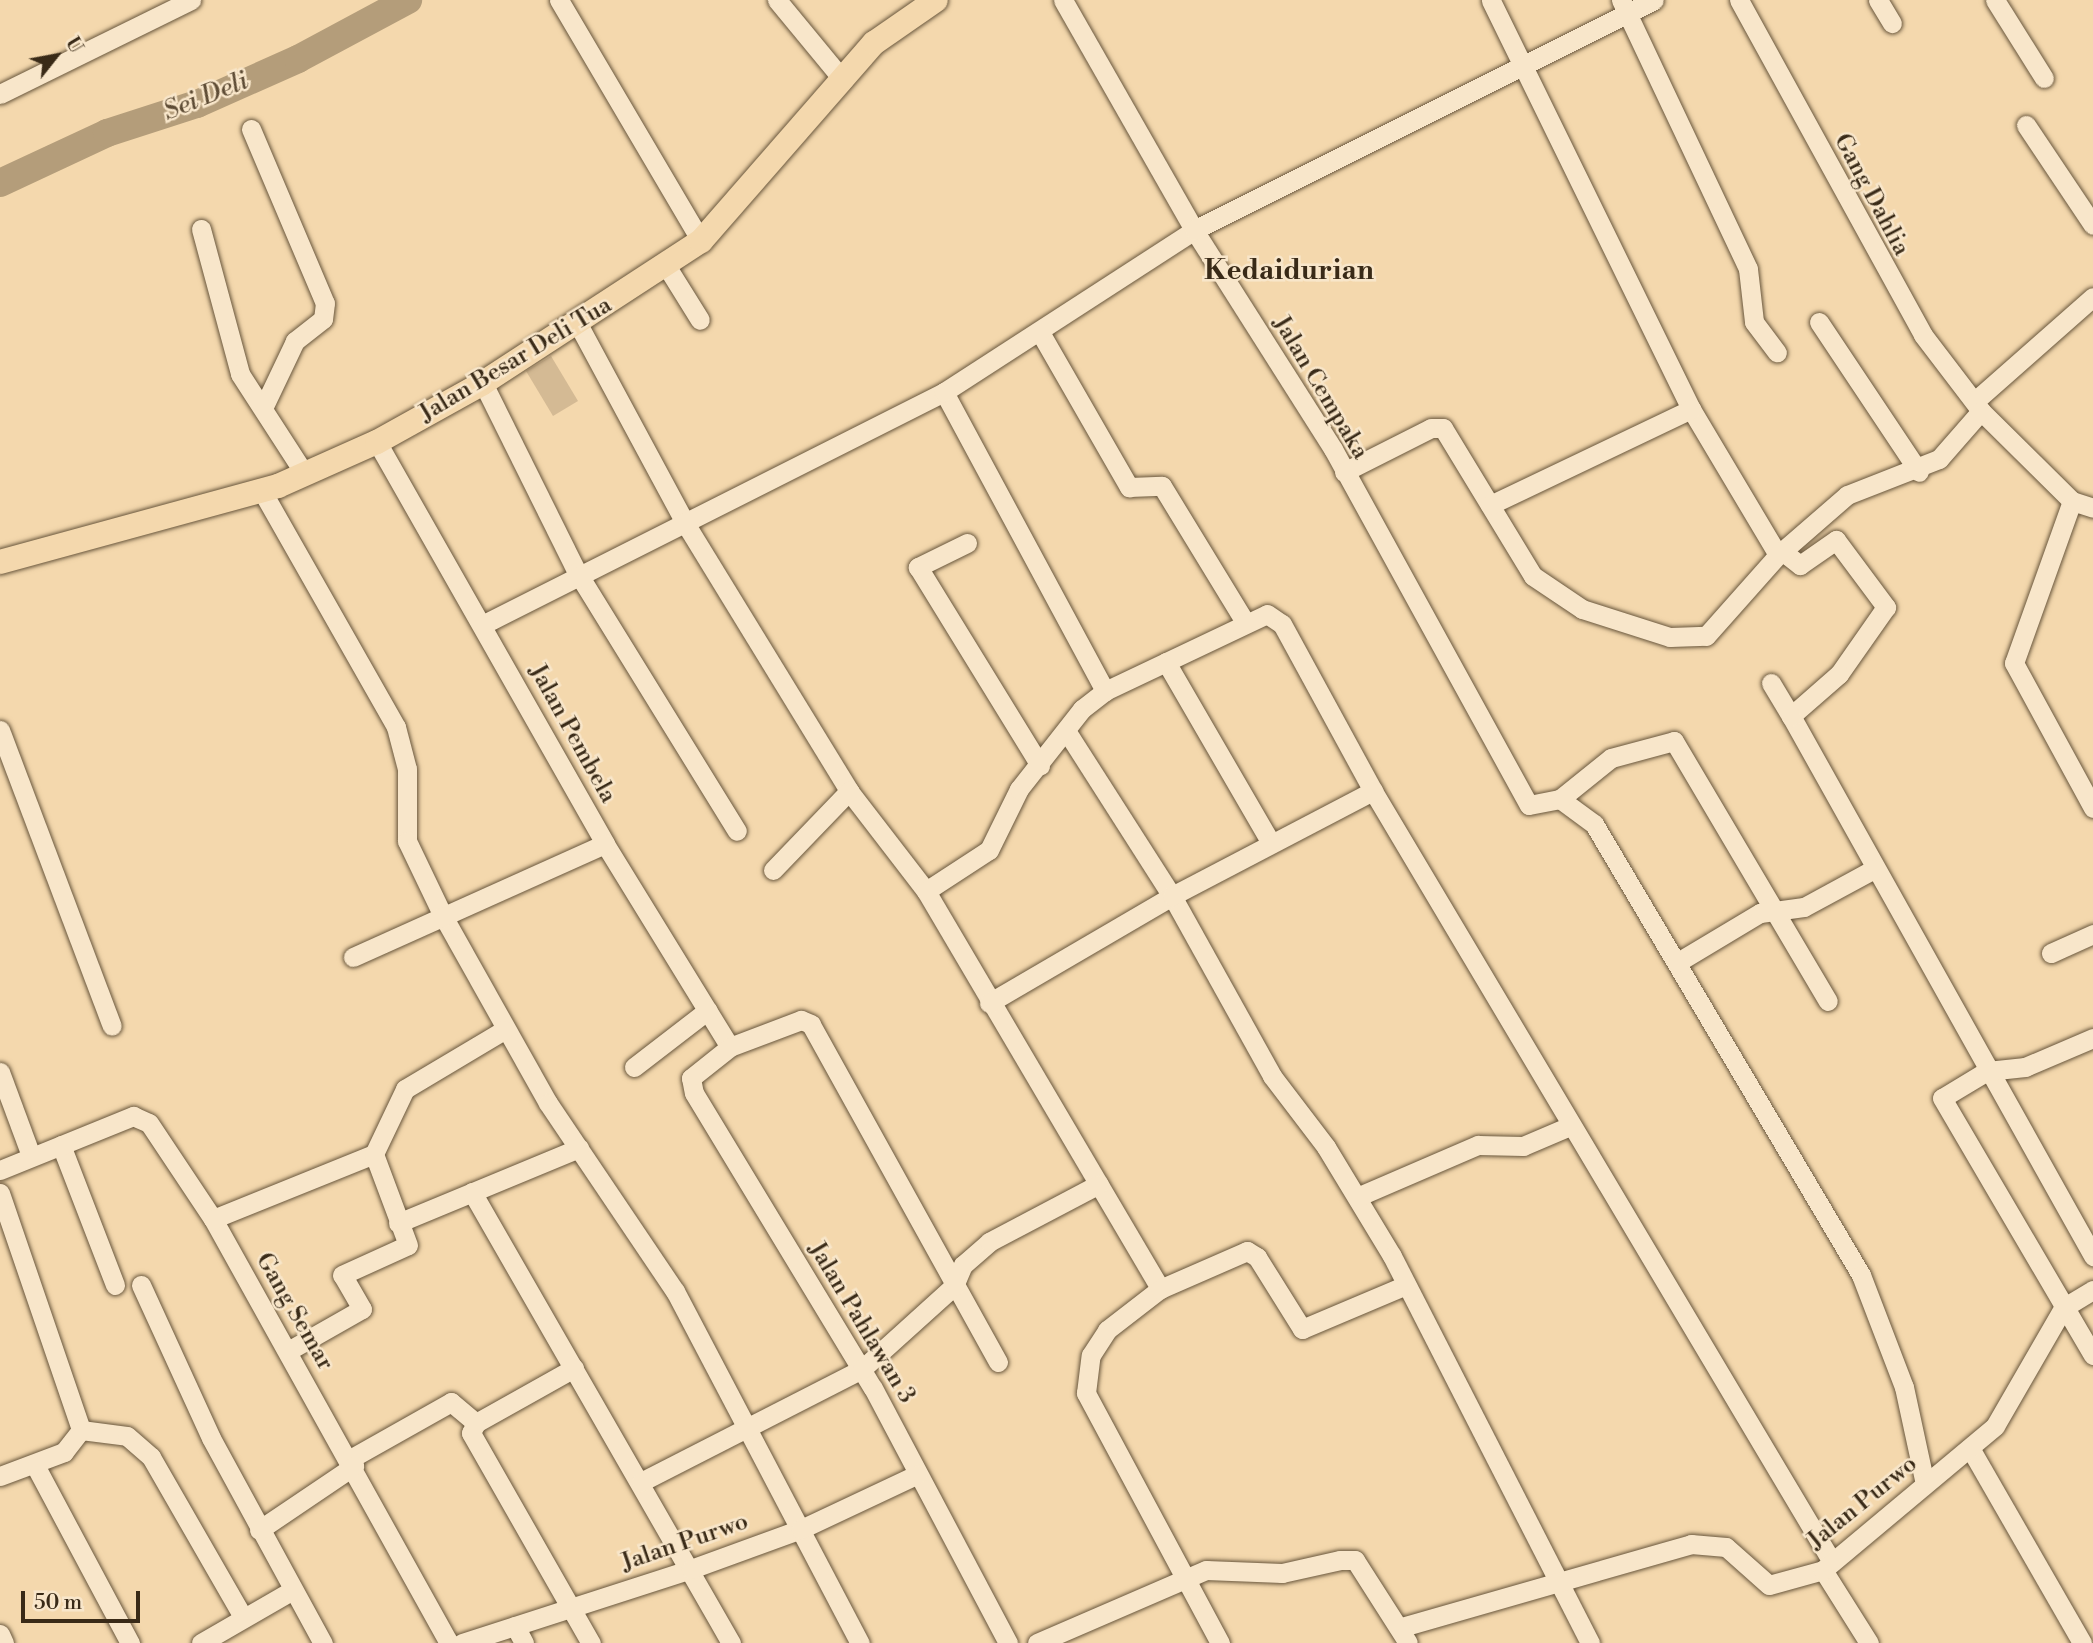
<!DOCTYPE html>
<style>
body{margin:0}
#map{position:relative;width:2093px;height:1643px;overflow:hidden;background:#f4d8ad;font-family:"Libre Bodoni",serif}
div>[style]{position:absolute}
.green>*{inset:0;background:#d4ba94}
.river>*{height:28px;margin:-14px;padding:0 14px;transform-origin:14px;border-radius:14px;background:#b49d7a}
.roads{filter:drop-shadow(0 0 2px #68563c) drop-shadow(0 0 2px #68563c)}
.minor>*{height:19px;margin:-9.5px;padding:0 9.5px;transform-origin:9.5px;border-radius:9.5px;background:#f8e6ca}
.major>*{height:24px;margin:-12px;padding:0 12px;transform-origin:12px;border-radius:12px;background:#f4d8ad}
span{translate:-50% -50%;white-space:nowrap;text-align:center;line-height:1.15;-webkit-text-stroke:5px #f8e6ca;paint-order:stroke}
.street-label{font-size:24px;color:#392a17}
.water-label{font-size:26px;color:#5e4c35;font-style:italic}
.quarter-label{font-size:28px;color:#392a17;font-weight:700}
.north{position:absolute;left:21px;top:21px;width:70px;height:70px;-webkit-text-stroke:5px #f8e6ca;paint-order:stroke;rotate:59deg;font-size:19px;font-weight:700;line-height:28px;text-align:center;color:#392a17}
.north::after{content:'';display:block;margin:auto;width:24px;height:32px;background:#392a17;clip-path:polygon(50% 0,100% 100%,50% 72%,0 100%)}
.scale{position:absolute;left:21px;top:1591px;width:119px;height:32px;box-sizing:border-box;border:4px solid #392a17;border-top:0;padding-left:9px;font-size:21px;line-height:24px;white-space:nowrap;color:#392a17;-webkit-text-stroke:5px #f8e6ca;paint-order:stroke}
</style>
<div id="map">
<div class="green">
<i style="clip-path:polygon(551px 356px,578px 401px,553px 416px,526px 371px)"></i>
</div>
<div class="river">
<i style="left:0;top:183px;width:118px;rotate:-25deg"></i>
<i style="left:107px;top:133px;width:95px;rotate:-17.9deg"></i>
<i style="left:197px;top:104px;width:111px;rotate:-24deg"></i>
<i style="left:298px;top:59px;width:125px;rotate:-28.2deg"></i>
</div>
<div class="roads">
<div class="minor">
<i style="left:559px;top:0;width:280px;rotate:59.5deg"></i>
<i style="left:777px;top:0;width:104px;rotate:50.5deg"></i>
<i style="left:1063px;top:0;width:265px;rotate:60.3deg"></i>
<i style="left:1194px;top:230px;width:259px;rotate:57.6deg"></i>
<i style="left:1333px;top:449px;width:406px;rotate:61.2deg"></i>
<i style="left:1529px;top:805px;width:32px;rotate:-11deg"></i>
<i style="left:1560px;top:799px;width:42px;rotate:36.3deg"></i>
<i style="left:1594px;top:824px;width:524px;rotate:59.37deg"></i>
<i style="left:1861px;top:1275px;width:120px;rotate:69deg"></i>
<i style="left:1904px;top:1387px;width:99px;rotate:77.8deg"></i>
<i style="left:1621px;top:0;width:297px;rotate:64.7deg"></i>
<i style="left:1748px;top:269px;width:53px;rotate:83.5deg"></i>
<i style="left:1754px;top:322px;width:38px;rotate:53deg"></i>
<i style="left:1739px;top:0;width:382px;rotate:61.2deg"></i>
<i style="left:1923px;top:335px;width:96px;rotate:52.7deg"></i>
<i style="left:1981px;top:411px;width:128px;rotate:44.7deg"></i>
<i style="left:2072px;top:501px;width:172px;rotate:109.7deg"></i>
<i style="left:2014px;top:663px;width:165px;rotate:61.4deg"></i>
<i style="left:1878px;top:0;width:27px;rotate:59deg"></i>
<i style="left:1995px;top:0;width:92px;rotate:57.9deg"></i>
<i style="left:0;top:94px;width:213px;rotate:-26.2deg"></i>
<i style="left:2026px;top:125px;width:120px;rotate:56.2deg"></i>
<i style="left:251px;top:129px;width:189px;rotate:67deg"></i>
<i style="left:325px;top:303px;width:16px;rotate:97deg"></i>
<i style="left:323px;top:319px;width:36px;rotate:142deg"></i>
<i style="left:295px;top:341px;width:74px;rotate:115.5deg"></i>
<i style="left:201px;top:229px;width:150px;rotate:74.9deg"></i>
<i style="left:240px;top:374px;width:118px;rotate:57.1deg"></i>
<i style="left:667px;top:267px;width:62px;rotate:58.1deg"></i>
<i style="left:1819px;top:322px;width:180px;rotate:56.3deg"></i>
<i style="left:578px;top:324px;width:226px;rotate:61.7deg"></i>
<i style="left:685px;top:523px;width:314px;rotate:58.5deg"></i>
<i style="left:849px;top:791px;width:126px;rotate:52.4deg"></i>
<i style="left:926px;top:891px;width:462px;rotate:59.5deg"></i>
<i style="left:1041px;top:334px;width:177px;rotate:60.1deg"></i>
<i style="left:1129px;top:487px;width:33px;rotate:-2deg"></i>
<i style="left:1162px;top:486px;width:159px;rotate:58.6deg"></i>
<i style="left:483px;top:383px;width:211px;rotate:63.6deg"></i>
<i style="left:577px;top:572px;width:304px;rotate:58.3deg"></i>
<i style="left:944px;top:392px;width:340px;rotate:61.7deg"></i>
<i style="left:1975px;top:401px;width:157px;rotate:-41.4deg"></i>
<i style="left:377px;top:442px;width:462px;rotate:60.4deg"></i>
<i style="left:605px;top:844px;width:238px;rotate:58.4deg"></i>
<i style="left:1344px;top:472px;width:97px;rotate:-26.8deg"></i>
<i style="left:1431px;top:428px;width:12px"></i>
<i style="left:1443px;top:428px;width:173px;rotate:58.7deg"></i>
<i style="left:1533px;top:576px;width:59px;rotate:34deg"></i>
<i style="left:1582px;top:609px;width:92px;rotate:17.7deg"></i>
<i style="left:1670px;top:637px;width:36px;rotate:-2deg"></i>
<i style="left:1706px;top:636px;width:108px;rotate:-48.4deg"></i>
<i style="left:1778px;top:555px;width:170px;rotate:-120.8deg"></i>
<i style="left:1691px;top:409px;width:455px;rotate:-116.1deg"></i>
<i style="left:262px;top:491px;width:271px;rotate:60.4deg"></i>
<i style="left:396px;top:727px;width:43px;rotate:75.3deg"></i>
<i style="left:407px;top:769px;width:72px;rotate:90deg"></i>
<i style="left:407px;top:841px;width:83px;rotate:64.4deg"></i>
<i style="left:443px;top:916px;width:214px;rotate:60.7deg"></i>
<i style="left:548px;top:1103px;width:227px;rotate:56deg"></i>
<i style="left:675px;top:1291px;width:398px;rotate:62.3deg"></i>
<i style="left:2072px;top:501px;width:22px;rotate:18deg"></i>
<i style="left:1490px;top:505px;width:223px;rotate:-25.5deg"></i>
<i style="left:967px;top:543px;width:55px;rotate:153.9deg"></i>
<i style="left:918px;top:567px;width:233px;rotate:58.4deg"></i>
<i style="left:1782px;top:551px;width:23px;rotate:38deg"></i>
<i style="left:1800px;top:565px;width:44px;rotate:-34.8deg"></i>
<i style="left:1836px;top:540px;width:84px;rotate:53.3deg"></i>
<i style="left:1886px;top:607px;width:82px;rotate:125deg"></i>
<i style="left:1839px;top:674px;width:64px;rotate:138.8deg"></i>
<i style="left:1791px;top:716px;width:619px;rotate:60.78deg"></i>
<i style="left:1778px;top:555px;width:91px;rotate:-41deg"></i>
<i style="left:1847px;top:495px;width:99px;rotate:-21.4deg"></i>
<i style="left:1939px;top:459px;width:64px;rotate:-48.8deg"></i>
<i style="left:484px;top:624px;width:515px;rotate:-26.76deg"></i>
<i style="left:944px;top:392px;width:298px;rotate:-32.9deg"></i>
<i style="left:1194px;top:230px;width:514px;rotate:-26.57deg"></i>
<i style="left:1166px;top:662px;width:209px;rotate:59.9deg"></i>
<i style="left:1771px;top:683px;width:39px;rotate:59deg"></i>
<i style="left:0;top:730px;width:316px;rotate:69.3deg"></i>
<i style="left:1067px;top:732px;width:195px;rotate:57.4deg"></i>
<i style="left:1172px;top:896px;width:206px;rotate:60.9deg"></i>
<i style="left:1272px;top:1076px;width:89px;rotate:52.7deg"></i>
<i style="left:1326px;top:1147px;width:127px;rotate:58.8deg"></i>
<i style="left:1392px;top:1256px;width:435px;rotate:62.9deg"></i>
<i style="left:1560px;top:799px;width:65px;rotate:-38.8deg"></i>
<i style="left:1611px;top:758px;width:65px;rotate:-15.1deg"></i>
<i style="left:1674px;top:741px;width:302px;rotate:59.4deg"></i>
<i style="left:773px;top:870px;width:110px;rotate:-46.1deg"></i>
<i style="left:926px;top:891px;width:75px;rotate:-33.1deg"></i>
<i style="left:989px;top:850px;width:68px;rotate:-63.8deg"></i>
<i style="left:1019px;top:789px;width:102px;rotate:-51.8deg"></i>
<i style="left:1082px;top:709px;width:29px;rotate:-38deg"></i>
<i style="left:1105px;top:691px;width:179px;rotate:-25.4deg"></i>
<i style="left:1267px;top:614px;width:18px;rotate:34deg"></i>
<i style="left:1282px;top:624px;width:190px;rotate:61.4deg"></i>
<i style="left:2051px;top:953px;width:46px;rotate:-24.3deg"></i>
<i style="left:353px;top:957px;width:276px;rotate:-24.2deg"></i>
<i style="left:1678px;top:962px;width:96px;rotate:-30.9deg"></i>
<i style="left:1760px;top:913px;width:44px;rotate:-7.8deg"></i>
<i style="left:1804px;top:907px;width:80px;rotate:-28.5deg"></i>
<i style="left:989px;top:1003px;width:212px;rotate:-30.3deg"></i>
<i style="left:1172px;top:896px;width:227px;rotate:-27.6deg"></i>
<i style="left:1373px;top:791px;width:897px;rotate:59.23deg"></i>
<i style="left:2093px;top:1038px;width:74px;rotate:156.9deg"></i>
<i style="left:2025px;top:1067px;width:38px;rotate:174deg"></i>
<i style="left:1987px;top:1071px;width:52px;rotate:149deg"></i>
<i style="left:1942px;top:1098px;width:298px;rotate:59.6deg"></i>
<i style="left:634px;top:1067px;width:93px;rotate:-37.6deg"></i>
<i style="left:0;top:1072px;width:90px;rotate:69.7deg"></i>
<i style="left:61px;top:1145px;width:150px;rotate:68.9deg"></i>
<i style="left:0;top:1170px;width:144px;rotate:-22.1deg"></i>
<i style="left:133px;top:1116px;width:17px;rotate:24deg"></i>
<i style="left:149px;top:1123px;width:115px;rotate:56.3deg"></i>
<i style="left:213px;top:1219px;width:485px;rotate:60.9deg"></i>
<i style="left:472px;top:1192px;width:520px;rotate:60.13deg"></i>
<i style="left:0;top:1193px;width:250px;rotate:71.1deg"></i>
<i style="left:81px;top:1430px;width:28px;rotate:128deg"></i>
<i style="left:64px;top:1452px;width:68px;rotate:159.4deg"></i>
<i style="left:1357px;top:1197px;width:132px;rotate:-23.3deg"></i>
<i style="left:1478px;top:1145px;width:45px;rotate:1.3deg"></i>
<i style="left:1523px;top:1146px;width:51px;rotate:-23.1deg"></i>
<i style="left:213px;top:1219px;width:174px;rotate:-22deg"></i>
<i style="left:374px;top:1154px;width:72px;rotate:-64.5deg"></i>
<i style="left:405px;top:1089px;width:115px;rotate:-30.8deg"></i>
<i style="left:398px;top:1223px;width:196px;rotate:-22.5deg"></i>
<i style="left:141px;top:1285px;width:168px;rotate:65.4deg"></i>
<i style="left:211px;top:1438px;width:234px;rotate:61.4deg"></i>
<i style="left:288px;top:1351px;width:85px;rotate:-29.6deg"></i>
<i style="left:362px;top:1309px;width:39px;rotate:-120deg"></i>
<i style="left:342px;top:1275px;width:72px;rotate:-24.4deg"></i>
<i style="left:408px;top:1245px;width:97px;rotate:-110.5deg"></i>
<i style="left:998px;top:1362px;width:386px;rotate:-119deg"></i>
<i style="left:811px;top:1024px;width:11px;rotate:-158deg"></i>
<i style="left:801px;top:1020px;width:76px;rotate:159.2deg"></i>
<i style="left:730px;top:1047px;width:50px;rotate:141.5deg"></i>
<i style="left:691px;top:1078px;width:15px;rotate:79deg"></i>
<i style="left:694px;top:1093px;width:345px;rotate:58.8deg"></i>
<i style="left:873px;top:1388px;width:289px;rotate:62.1deg"></i>
<i style="left:574px;top:1368px;width:112px;rotate:150.7deg"></i>
<i style="left:476px;top:1423px;width:11px;rotate:117deg"></i>
<i style="left:471px;top:1433px;width:242px;rotate:60.3deg"></i>
<i style="left:81px;top:1430px;width:46px;rotate:7.4deg"></i>
<i style="left:127px;top:1436px;width:32px;rotate:41deg"></i>
<i style="left:151px;top:1457px;width:185px;rotate:60.1deg"></i>
<i style="left:1970px;top:1448px;width:225px;rotate:60.1deg"></i>
<i style="left:350px;top:1459px;width:116px;rotate:-29.4deg"></i>
<i style="left:451px;top:1402px;width:33px;rotate:40deg"></i>
<i style="left:36px;top:1467px;width:200px;rotate:61.9deg"></i>
<i style="left:641px;top:1482px;width:248px;rotate:-27.1deg"></i>
<i style="left:862px;top:1369px;width:124px;rotate:-42.1deg"></i>
<i style="left:954px;top:1286px;width:23px;rotate:-67deg"></i>
<i style="left:963px;top:1265px;width:35px;rotate:-41deg"></i>
<i style="left:989px;top:1242px;width:124px;rotate:-27.8deg"></i>
<i style="left:259px;top:1530px;width:115px;rotate:-34deg"></i>
<i style="left:1823px;top:1570px;width:86px;rotate:57.8deg"></i>
<i style="left:515px;top:1626px;width:19px;rotate:62deg"></i>
<i style="left:1402px;top:1627px;width:301px;rotate:-16deg"></i>
<i style="left:1691px;top:1544px;width:35px;rotate:5deg"></i>
<i style="left:1726px;top:1547px;width:57px;rotate:41.5deg"></i>
<i style="left:1769px;top:1585px;width:56px;rotate:-15.5deg"></i>
<i style="left:1823px;top:1570px;width:224px;rotate:-39.9deg"></i>
<i style="left:1995px;top:1426px;width:136px;rotate:-60deg"></i>
<i style="left:2063px;top:1308px;width:35px;rotate:-31deg"></i>
<i style="left:0;top:1634px;width:10px;rotate:66deg"></i>
<i style="left:201px;top:1643px;width:104px;rotate:-30deg"></i>
<i style="left:462px;top:1643px;width:241px;rotate:-17.9deg"></i>
<i style="left:691px;top:1569px;width:117px;rotate:-20deg"></i>
<i style="left:801px;top:1529px;width:129px;rotate:-25.2deg"></i>
<i style="left:1037px;top:1643px;width:184px;rotate:-23.4deg"></i>
<i style="left:1206px;top:1570px;width:76px;rotate:2.3deg"></i>
<i style="left:1282px;top:1573px;width:59px;rotate:-12.6deg"></i>
<i style="left:1340px;top:1560px;width:15px"></i>
<i style="left:1355px;top:1560px;width:98px;rotate:57.4deg"></i>
<i style="left:1220px;top:1643px;width:284px;rotate:-118.2deg"></i>
<i style="left:1086px;top:1393px;width:38px;rotate:-83deg"></i>
<i style="left:1091px;top:1355px;width:30px;rotate:-57deg"></i>
<i style="left:1107px;top:1330px;width:67px;rotate:-37.7deg"></i>
<i style="left:1160px;top:1289px;width:95px;rotate:-23.6deg"></i>
<i style="left:1247px;top:1251px;width:12px;rotate:31deg"></i>
<i style="left:1257px;top:1257px;width:85px;rotate:58deg"></i>
<i style="left:1302px;top:1329px;width:113px;rotate:-22.9deg"></i>
</div>
<div class="major">
<i style="left:0;top:562px;width:288px;rotate:-15.3deg"></i>
<i style="left:278px;top:486px;width:108px;rotate:-24deg"></i>
<i style="left:377px;top:442px;width:121px;rotate:-29.1deg"></i>
<i style="left:483px;top:383px;width:260px;rotate:-33.1deg"></i>
<i style="left:701px;top:241px;width:263px;rotate:-48.9deg"></i>
<i style="left:874px;top:43px;width:75px;rotate:-34.7deg"></i>
</div>
</div>
<div class="street-label">
<span style="left:1871px;top:195px;rotate:62deg">Gang Dahlia</span>
<span style="left:516px;top:360px;rotate:-31deg">Jalan Besar Deli Tua</span>
<span style="left:1320px;top:388px;rotate:59deg">Jalan Cempaka</span>
<span style="left:572px;top:734px;rotate:61deg">Jalan Pembela</span>
<span style="left:294px;top:1312px;rotate:60deg">Gang Semar</span>
<span style="left:861px;top:1323px;rotate:59deg">Jalan Pahlawan 3</span>
<span style="left:1863px;top:1503px;rotate:-39deg">Jalan Purwo</span>
<span style="left:685px;top:1543px;rotate:-19deg">Jalan Purwo</span>
</div>
<div class="water-label">
<span style="left:206px;top:97px;rotate:-22deg">Sei Deli</span>
</div>
<div class="quarter-label">
<span style="left:1289px;top:271px">Kedaidurian</span>
</div>
<div class="north">U</div>
<div class="scale">50 m</div>
</div>
